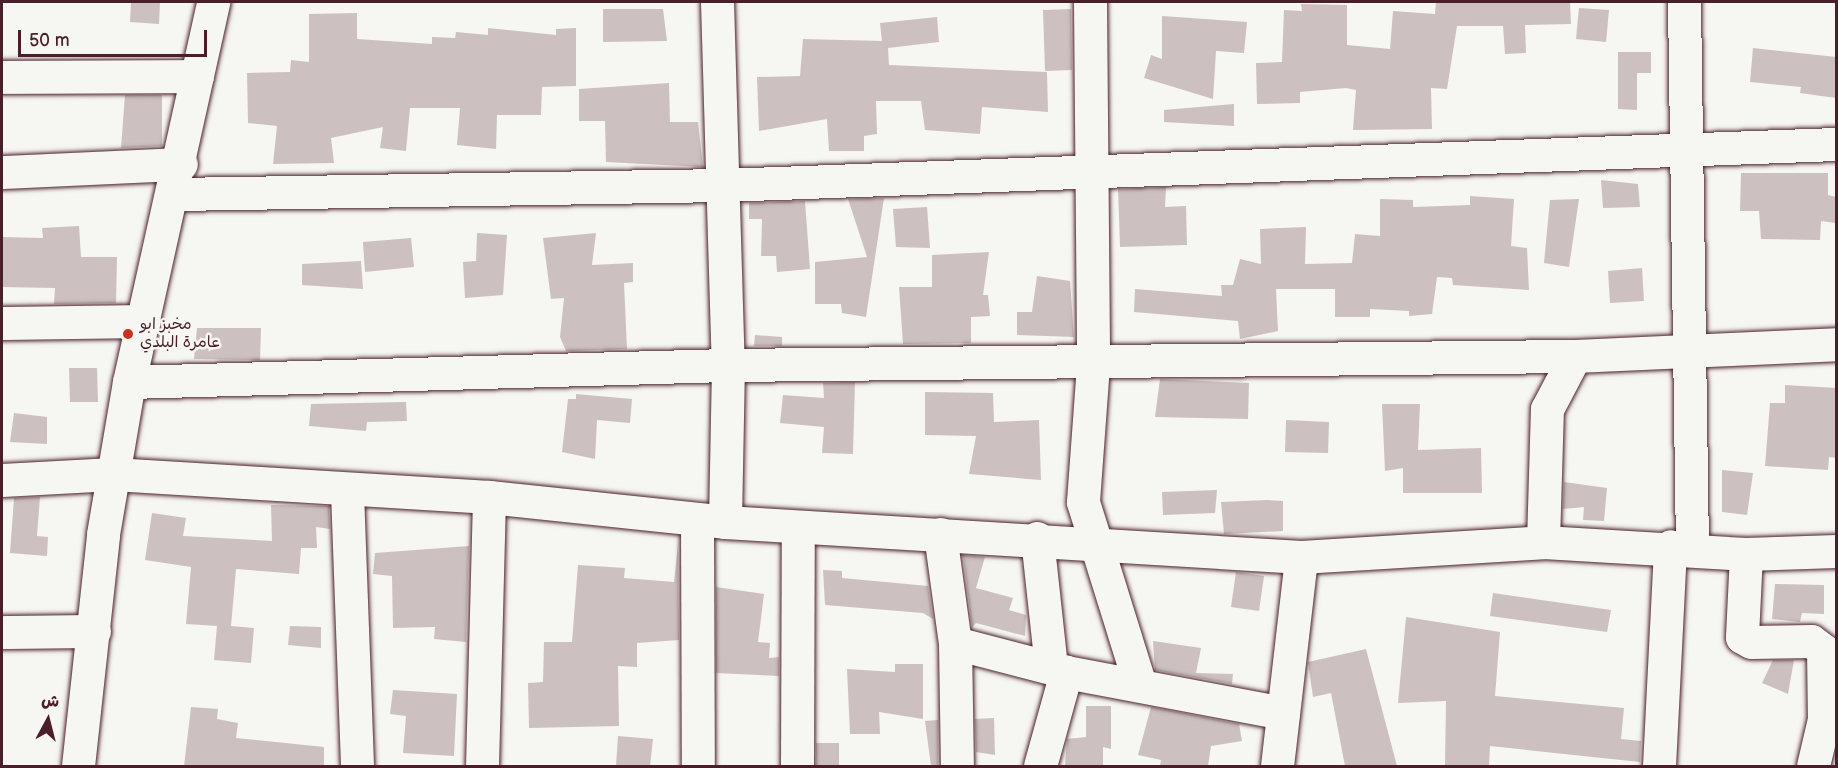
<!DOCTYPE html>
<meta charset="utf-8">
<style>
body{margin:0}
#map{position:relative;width:1838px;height:768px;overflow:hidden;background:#f6f6f2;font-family:"Balsamiq Sans","Playpen Sans Arabic",sans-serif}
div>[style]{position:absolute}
.building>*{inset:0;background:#ccc1c0}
.roads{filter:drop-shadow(0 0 2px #4a1f2b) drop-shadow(0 0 2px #4a1f2b)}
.minor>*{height:33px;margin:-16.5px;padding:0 16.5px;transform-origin:16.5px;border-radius:16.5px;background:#f6f6f2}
.dots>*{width:16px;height:16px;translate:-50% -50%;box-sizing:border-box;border:3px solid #f6f6f2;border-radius:50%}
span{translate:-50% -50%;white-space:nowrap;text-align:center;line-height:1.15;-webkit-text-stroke:5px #f6f6f2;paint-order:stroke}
.poi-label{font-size:16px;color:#4a1f2b}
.left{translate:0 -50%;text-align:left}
.frame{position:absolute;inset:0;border:3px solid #4a1f2b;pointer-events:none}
.north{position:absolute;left:18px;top:690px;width:60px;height:60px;-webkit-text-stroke:4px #f6f6f2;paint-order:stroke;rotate:7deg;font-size:16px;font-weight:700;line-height:24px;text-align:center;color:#4a1f2b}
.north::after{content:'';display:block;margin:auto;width:21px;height:27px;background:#4a1f2b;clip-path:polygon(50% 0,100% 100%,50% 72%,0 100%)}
.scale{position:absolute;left:18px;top:30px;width:189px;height:27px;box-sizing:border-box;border:3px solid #4a1f2b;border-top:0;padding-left:8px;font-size:18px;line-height:21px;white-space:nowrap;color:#4a1f2b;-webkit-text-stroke:4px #f6f6f2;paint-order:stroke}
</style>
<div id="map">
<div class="building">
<i style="clip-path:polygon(131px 2px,160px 2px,159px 24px,130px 22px)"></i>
<i style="clip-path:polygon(1436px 2px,1570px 2px,1571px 24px,1525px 25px,1526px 53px,1505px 54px,1503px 26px,1457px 26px,1447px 89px,1431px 88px,1432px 129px,1353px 130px,1356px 90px,1346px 88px,1300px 92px,1300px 103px,1257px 104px,1256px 63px,1282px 62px,1284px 10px,1302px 11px,1301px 4px,1347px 5px,1347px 45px,1390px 49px,1393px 11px,1435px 14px)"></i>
<i style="clip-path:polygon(1579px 8px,1609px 10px,1606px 42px,1576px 39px)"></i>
<i style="clip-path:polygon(603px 9px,663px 9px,667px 41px,603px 42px)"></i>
<i style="clip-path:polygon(1071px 9px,1072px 70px,1045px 71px,1043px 10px)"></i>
<i style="clip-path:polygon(357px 13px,357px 39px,432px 44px,432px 37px,455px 38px,456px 32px,488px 35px,488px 28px,556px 35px,556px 29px,576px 28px,576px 86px,542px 87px,541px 115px,497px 115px,496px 149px,457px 145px,460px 108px,410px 108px,406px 151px,380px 148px,383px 127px,331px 138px,334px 163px,273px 164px,277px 126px,248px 123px,247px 73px,290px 72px,291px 60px,309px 62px,309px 14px)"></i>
<i style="clip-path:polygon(1162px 16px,1247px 22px,1244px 53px,1216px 51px,1213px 99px,1144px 78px,1151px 55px,1162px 59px)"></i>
<i style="clip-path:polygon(937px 17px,939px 42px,888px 48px,889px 65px,1047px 72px,1048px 112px,982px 107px,980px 134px,925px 130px,921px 101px,876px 101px,877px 134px,864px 136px,864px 151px,829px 151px,827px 119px,759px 131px,757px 77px,800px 76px,803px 39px,882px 41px,880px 23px)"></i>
<i style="clip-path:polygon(1753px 48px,1836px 57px,1836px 98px,1800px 93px,1801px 87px,1750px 82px)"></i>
<i style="clip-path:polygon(1618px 52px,1651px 52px,1651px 73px,1637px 73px,1637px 110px,1618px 109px)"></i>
<i style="clip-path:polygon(669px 83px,670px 122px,698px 122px,703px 167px,606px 162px,605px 121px,579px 121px,579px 89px)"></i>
<i style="clip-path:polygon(125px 95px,162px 95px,162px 146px,121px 148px)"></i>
<i style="clip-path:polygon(1234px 104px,1234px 126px,1164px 122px,1164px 110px)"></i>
<i style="clip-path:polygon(1741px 173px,1828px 173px,1828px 195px,1836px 197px,1836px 223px,1821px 221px,1820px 240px,1761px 239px,1759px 211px,1740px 211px)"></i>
<i style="clip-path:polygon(1601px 180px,1638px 184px,1640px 207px,1603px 208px)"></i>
<i style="clip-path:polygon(1166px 187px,1165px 207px,1186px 206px,1187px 245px,1120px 247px,1118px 189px)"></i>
<i style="clip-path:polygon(1470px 196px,1514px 199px,1511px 246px,1527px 248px,1529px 290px,1453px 285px,1452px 278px,1437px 277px,1432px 314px,1409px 316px,1409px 311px,1370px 309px,1370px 317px,1335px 317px,1335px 289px,1276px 289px,1278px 331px,1240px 339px,1238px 321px,1134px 312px,1135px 289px,1222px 296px,1221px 285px,1233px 285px,1240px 259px,1261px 264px,1260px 229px,1306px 227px,1305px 264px,1352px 263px,1355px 234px,1380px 236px,1380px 199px,1413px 200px,1413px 207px,1470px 205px)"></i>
<i style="clip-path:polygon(884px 198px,866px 317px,842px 313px,841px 304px,815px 304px,815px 262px,867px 257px,848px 199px)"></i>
<i style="clip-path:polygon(1579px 199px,1569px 267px,1544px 263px,1550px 200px)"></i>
<i style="clip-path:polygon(805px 201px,810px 269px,777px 272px,776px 256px,761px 256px,762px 219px,749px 219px,749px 203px)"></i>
<i style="clip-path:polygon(927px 207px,930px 248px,896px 247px,893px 209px)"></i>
<i style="clip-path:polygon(79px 226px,81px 257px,117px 257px,116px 303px,54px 304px,55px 288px,2px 287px,2px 237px,43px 238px,42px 228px)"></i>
<i style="clip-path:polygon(477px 233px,507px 235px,503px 295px,465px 298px,463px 262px,476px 261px)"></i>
<i style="clip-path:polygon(596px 233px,592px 265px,633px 263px,633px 282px,624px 283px,627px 349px,566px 351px,560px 337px,564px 298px,551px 299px,543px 238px)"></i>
<i style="clip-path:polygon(411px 238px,414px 267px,365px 272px,363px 242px)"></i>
<i style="clip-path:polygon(989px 252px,983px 295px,988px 295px,990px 316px,971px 317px,971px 343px,903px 344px,899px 287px,932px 287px,932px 255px)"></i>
<i style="clip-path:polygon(361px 261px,363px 289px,302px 285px,302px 264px)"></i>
<i style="clip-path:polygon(1642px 268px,1644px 301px,1610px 303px,1608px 271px)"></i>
<i style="clip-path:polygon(1037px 276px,1070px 281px,1074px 337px,1017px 335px,1017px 312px,1032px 312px)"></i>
<i style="clip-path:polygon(197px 328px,261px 328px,260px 360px,194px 359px)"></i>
<i style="clip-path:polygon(755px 335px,782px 337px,782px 346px,754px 346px)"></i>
<i style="clip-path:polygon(69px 368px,97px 368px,98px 402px,70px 402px)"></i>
<i style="clip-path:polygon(1160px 379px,1249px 383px,1248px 419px,1155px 417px)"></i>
<i style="clip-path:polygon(855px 382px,853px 454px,822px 453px,824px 427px,780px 423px,783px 395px,824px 398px,823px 383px)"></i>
<i style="clip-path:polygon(1785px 385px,1836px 388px,1836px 458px,1829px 457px,1828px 470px,1765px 466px,1770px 403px,1785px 403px)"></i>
<i style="clip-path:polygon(925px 392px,993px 393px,994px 422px,1039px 420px,1041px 480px,969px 474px,976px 436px,925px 435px)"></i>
<i style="clip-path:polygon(576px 394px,632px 399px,630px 423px,597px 420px,595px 459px,562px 452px,568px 399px,576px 399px)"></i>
<i style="clip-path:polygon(406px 402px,407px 421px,367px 422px,366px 431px,309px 426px,311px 404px)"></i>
<i style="clip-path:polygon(1382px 404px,1420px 404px,1418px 450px,1481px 448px,1482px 493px,1403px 493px,1403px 468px,1385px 471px)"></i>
<i style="clip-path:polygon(14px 413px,47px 417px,47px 444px,10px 442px)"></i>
<i style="clip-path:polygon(1286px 420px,1329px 422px,1328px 453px,1285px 452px)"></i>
<i style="clip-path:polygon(1722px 470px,1753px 473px,1747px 515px,1722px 512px)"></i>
<i style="clip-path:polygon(1564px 482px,1607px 488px,1604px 521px,1583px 520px,1584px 507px,1563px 509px)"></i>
<i style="clip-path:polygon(1217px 490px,1215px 513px,1163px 515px,1162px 492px)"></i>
<i style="clip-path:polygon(40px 497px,37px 536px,48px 537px,47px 556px,10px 553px,14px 498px)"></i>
<i style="clip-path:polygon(1267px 500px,1283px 501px,1283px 531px,1224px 534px,1221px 502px)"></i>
<i style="clip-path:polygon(271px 505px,329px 506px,330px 529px,316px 527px,317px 548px,301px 548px,299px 574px,236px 569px,231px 626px,254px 628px,251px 663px,214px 660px,217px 626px,186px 624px,191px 567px,145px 560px,152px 513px,186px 518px,183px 536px,272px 541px)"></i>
<i style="clip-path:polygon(678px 544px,679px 640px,637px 643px,637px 667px,618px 666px,619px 726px,529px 728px,528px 683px,543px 682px,544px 642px,572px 642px,578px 565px,625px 568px,624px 578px,674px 582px)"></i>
<i style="clip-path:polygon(469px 546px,466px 642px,434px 639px,435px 627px,393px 628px,392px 576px,373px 574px,375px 553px)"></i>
<i style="clip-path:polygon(963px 555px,985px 557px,976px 588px,1013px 598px,1009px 610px,1026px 615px,1025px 636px,976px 623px,972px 627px)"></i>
<i style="clip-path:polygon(823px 570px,842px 571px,842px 578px,928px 586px,933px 619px,923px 613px,825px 605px)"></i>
<i style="clip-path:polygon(1236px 572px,1264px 576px,1259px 611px,1231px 607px)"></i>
<i style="clip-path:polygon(1775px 584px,1824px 585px,1824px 614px,1802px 613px,1800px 622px,1772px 619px)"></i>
<i style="clip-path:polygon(716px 587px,764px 594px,758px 642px,770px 643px,769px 658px,779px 657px,779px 676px,716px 673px)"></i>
<i style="clip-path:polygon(1493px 593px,1611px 610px,1607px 632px,1490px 616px)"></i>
<i style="clip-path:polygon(1406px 617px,1500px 632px,1495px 696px,1624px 708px,1621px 739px,1641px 741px,1640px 762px,1490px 746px,1489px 766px,1445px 766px,1446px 701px,1398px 703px)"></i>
<i style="clip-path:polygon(290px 626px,321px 627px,321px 648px,288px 645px)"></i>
<i style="clip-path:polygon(1153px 641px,1201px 648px,1196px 673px,1233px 674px,1232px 684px,1155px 670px)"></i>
<i style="clip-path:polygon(1366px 649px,1397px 766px,1345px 766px,1331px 693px,1313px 697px,1308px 662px)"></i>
<i style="clip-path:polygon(1773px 660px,1794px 660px,1788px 694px,1762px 683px)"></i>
<i style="clip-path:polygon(895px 664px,923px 664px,923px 719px,879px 712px,880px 734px,850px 734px,847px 669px,895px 672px)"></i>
<i style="clip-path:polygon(393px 690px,457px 694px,454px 756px,403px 753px,406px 716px,390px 714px)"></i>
<i style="clip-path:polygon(1086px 706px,1111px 706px,1111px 749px,1103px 747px,1103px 766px,1065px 766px,1067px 739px,1086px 737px)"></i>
<i style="clip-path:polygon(191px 707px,218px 709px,217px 719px,238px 723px,236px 738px,324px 747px,324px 766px,184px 766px)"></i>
<i style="clip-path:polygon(1151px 707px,1239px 724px,1242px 741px,1211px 746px,1208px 766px,1160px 766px,1161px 760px,1138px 755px)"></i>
<i style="clip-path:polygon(994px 718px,995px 755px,976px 752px,975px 719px)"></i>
<i style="clip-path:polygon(938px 720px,938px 766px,931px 766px,925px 721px)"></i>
<i style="clip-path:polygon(618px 736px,653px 739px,650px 766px,616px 766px)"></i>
<i style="clip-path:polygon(816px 743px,839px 743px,839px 766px,816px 766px)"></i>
</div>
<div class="roads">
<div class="minor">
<i style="left:717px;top:2px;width:363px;rotate:88.3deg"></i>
<i style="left:728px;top:365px;width:157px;rotate:91.1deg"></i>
<i style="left:1090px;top:2px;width:363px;rotate:89.5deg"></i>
<i style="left:1093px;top:365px;width:137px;rotate:94.2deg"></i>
<i style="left:1083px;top:502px;width:192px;rotate:72.7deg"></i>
<i style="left:1684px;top:2px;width:545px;rotate:89.16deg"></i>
<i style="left:2px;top:77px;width:195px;rotate:-0.3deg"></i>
<i style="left:2px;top:172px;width:179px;rotate:-2.6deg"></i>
<i style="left:175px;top:194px;width:548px;rotate:-0.94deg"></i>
<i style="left:723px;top:185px;width:1114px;rotate:-2.11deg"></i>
<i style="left:2px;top:323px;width:142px;rotate:-0.8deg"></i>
<i style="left:129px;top:382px;width:599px;rotate:-1.63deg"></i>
<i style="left:728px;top:365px;width:847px;rotate:-0.61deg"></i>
<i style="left:1575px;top:356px;width:261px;rotate:-2.6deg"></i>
<i style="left:2px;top:480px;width:111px;rotate:-3.1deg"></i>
<i style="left:113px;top:474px;width:377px;rotate:3.5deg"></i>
<i style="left:489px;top:497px;width:237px;rotate:6deg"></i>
<i style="left:725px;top:522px;width:577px;rotate:3.48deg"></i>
<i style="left:1301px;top:557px;width:242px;rotate:-3.5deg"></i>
<i style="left:1543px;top:542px;width:203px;rotate:3.4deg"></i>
<i style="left:1746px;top:554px;width:90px;rotate:-1.9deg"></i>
<i style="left:347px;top:492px;width:274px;rotate:87.9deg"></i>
<i style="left:697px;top:520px;width:246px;rotate:89.8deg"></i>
<i style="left:940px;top:534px;width:110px;rotate:82.2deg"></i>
<i style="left:955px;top:643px;width:123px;rotate:89.1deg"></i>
<i style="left:1037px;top:538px;width:130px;rotate:83.8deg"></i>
<i style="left:1543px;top:542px;width:133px;rotate:-88.3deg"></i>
<i style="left:1547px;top:409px;width:60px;rotate:-62.2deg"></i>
<i style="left:1746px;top:554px;width:83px;rotate:92.8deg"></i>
<i style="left:1742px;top:637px;width:10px;rotate:29deg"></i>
<i style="left:1751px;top:642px;width:60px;rotate:-1deg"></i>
<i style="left:1811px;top:641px;width:15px;rotate:37deg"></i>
<i style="left:1823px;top:650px;width:69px;rotate:89.2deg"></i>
<i style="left:1824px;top:719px;width:48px;rotate:103.2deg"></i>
<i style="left:2px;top:632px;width:92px;rotate:-0.6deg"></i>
<i style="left:955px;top:643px;width:115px;rotate:14.6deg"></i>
<i style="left:1066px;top:672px;width:221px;rotate:10.7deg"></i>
<i style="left:78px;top:766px;width:233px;rotate:-83.8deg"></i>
<i style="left:103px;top:534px;width:154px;rotate:-80.3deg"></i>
<i style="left:129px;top:382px;width:389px;rotate:-77.5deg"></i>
<i style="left:482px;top:766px;width:269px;rotate:-88.5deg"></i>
<i style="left:797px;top:766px;width:239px;rotate:-89.8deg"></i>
<i style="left:1040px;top:766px;width:98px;rotate:-74.5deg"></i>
<i style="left:1277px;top:766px;width:210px;rotate:-83.4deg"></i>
<i style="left:1659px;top:766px;width:220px;rotate:-87.1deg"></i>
</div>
</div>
<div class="dots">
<i style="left:128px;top:334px;background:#c8321e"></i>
</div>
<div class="poi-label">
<span class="left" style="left:140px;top:334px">مخبز ابو<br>عامرة البلدي</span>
</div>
<div class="frame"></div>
<div class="north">ش</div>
<div class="scale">50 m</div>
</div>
